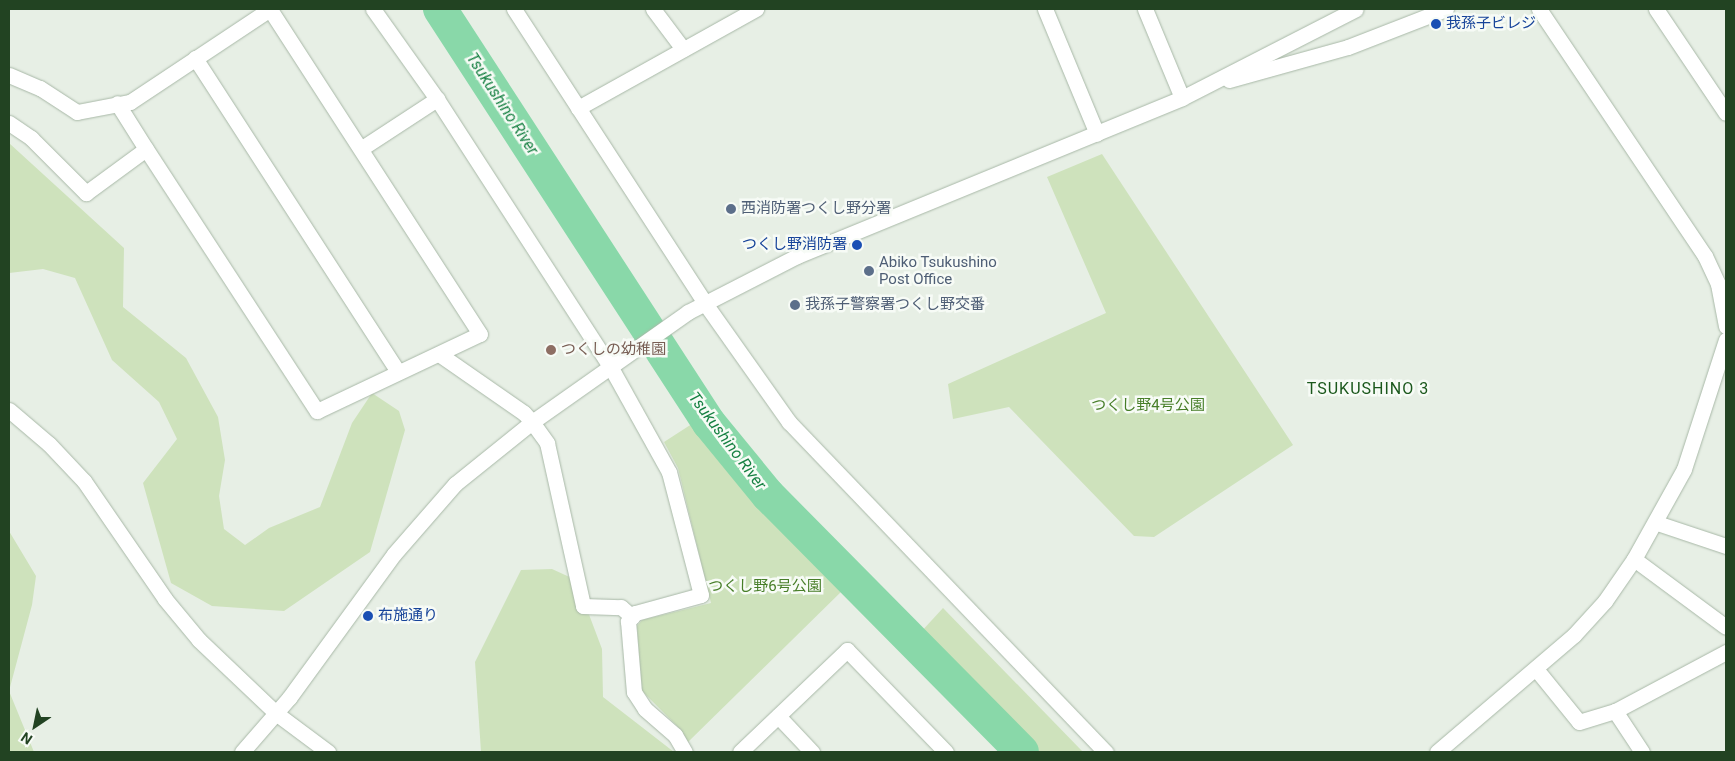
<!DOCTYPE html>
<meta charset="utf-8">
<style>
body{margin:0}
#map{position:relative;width:1735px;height:761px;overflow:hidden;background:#e7efe5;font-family:Roboto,"Noto Sans JP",sans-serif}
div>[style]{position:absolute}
.green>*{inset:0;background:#cee2bc}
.river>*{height:34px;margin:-17px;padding:0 17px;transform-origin:17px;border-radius:17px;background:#89d8a9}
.roads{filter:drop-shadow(0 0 1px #a8b8a7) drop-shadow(0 0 1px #a8b8a7)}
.street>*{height:15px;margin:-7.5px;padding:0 7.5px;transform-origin:7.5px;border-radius:7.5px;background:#fff}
.secondary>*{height:15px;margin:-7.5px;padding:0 7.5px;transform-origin:7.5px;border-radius:7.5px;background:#fff}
.dots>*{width:14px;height:14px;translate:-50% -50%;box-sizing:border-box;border:2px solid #f7fbf6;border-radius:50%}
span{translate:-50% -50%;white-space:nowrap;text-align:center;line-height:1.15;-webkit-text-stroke:5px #f7fbf6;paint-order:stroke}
.transit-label{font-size:15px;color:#164399}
.left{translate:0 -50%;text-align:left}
.right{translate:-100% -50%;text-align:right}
.service-label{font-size:15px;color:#4e5e75}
.education-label{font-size:15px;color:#785e54}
.park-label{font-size:15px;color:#477e28}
.water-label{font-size:16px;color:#168042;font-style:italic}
.neighbourhood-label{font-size:16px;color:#1b581c;letter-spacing:1px}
.frame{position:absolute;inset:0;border:10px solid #224322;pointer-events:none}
.north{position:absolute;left:10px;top:701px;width:50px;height:50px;-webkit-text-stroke:4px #f7fbf6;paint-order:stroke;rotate:214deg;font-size:14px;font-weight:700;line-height:20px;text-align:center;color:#224322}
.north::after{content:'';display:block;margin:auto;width:18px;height:22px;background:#224322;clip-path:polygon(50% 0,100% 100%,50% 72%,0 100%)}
</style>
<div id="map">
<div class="green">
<i style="clip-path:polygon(9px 143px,124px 248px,123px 307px,186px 358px,218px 417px,225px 460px,219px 496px,224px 529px,245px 545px,269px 528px,320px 507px,352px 423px,372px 393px,399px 411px,405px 430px,370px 552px,284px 611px,212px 606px,171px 583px,143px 483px,177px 439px,159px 402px,112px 360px,75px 278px,43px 269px,9px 273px)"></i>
<i style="clip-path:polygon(1102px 154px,1293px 445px,1154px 537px,1134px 536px,1009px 407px,953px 419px,948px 384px,1106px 313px,1047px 177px)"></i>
<i style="clip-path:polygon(698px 420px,781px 523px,845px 588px,688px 742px,681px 730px,642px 691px,637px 626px,642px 620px,711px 603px,678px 468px,664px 442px)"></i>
<i style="clip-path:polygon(9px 531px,36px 576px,32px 605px,9px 691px,34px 752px,9px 752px)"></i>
<i style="clip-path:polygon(552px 569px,576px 580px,602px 649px,603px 697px,674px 752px,481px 752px,475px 662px,521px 570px)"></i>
<i style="clip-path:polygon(943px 608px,1083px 752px,1035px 752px,920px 633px)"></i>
</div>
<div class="river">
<i style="left:440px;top:9px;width:494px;rotate:57deg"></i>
<i style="left:709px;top:423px;width:93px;rotate:50.7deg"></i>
<i style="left:768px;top:495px;width:361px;rotate:45.3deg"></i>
</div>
<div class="roads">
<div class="street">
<i style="left:373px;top:9px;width:110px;rotate:54.6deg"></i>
<i style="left:437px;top:99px;width:318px;rotate:57.1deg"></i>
<i style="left:610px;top:366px;width:121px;rotate:60.9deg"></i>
<i style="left:669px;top:472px;width:127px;rotate:75.4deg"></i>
<i style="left:701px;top:595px;width:68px;rotate:164.7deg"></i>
<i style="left:635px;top:613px;width:11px;rotate:131deg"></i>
<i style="left:628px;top:621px;width:71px;rotate:85.2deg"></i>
<i style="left:634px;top:692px;width:20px;rotate:57deg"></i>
<i style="left:645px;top:709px;width:40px;rotate:41deg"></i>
<i style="left:675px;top:735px;width:20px;rotate:60deg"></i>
<i style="left:653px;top:9px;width:50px;rotate:53.1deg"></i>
<i style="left:1045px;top:9px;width:135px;rotate:67.4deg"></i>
<i style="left:1145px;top:9px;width:96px;rotate:67.4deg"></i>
<i style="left:1656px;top:9px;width:125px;rotate:56.1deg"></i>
<i style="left:195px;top:58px;width:374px;rotate:57.1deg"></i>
<i style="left:9px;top:75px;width:34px;rotate:23deg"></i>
<i style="left:40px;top:88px;width:44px;rotate:33deg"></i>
<i style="left:77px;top:112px;width:54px;rotate:-10.7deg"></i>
<i style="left:130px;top:102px;width:168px;rotate:-33.6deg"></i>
<i style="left:578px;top:108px;width:204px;rotate:-29.1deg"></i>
<i style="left:9px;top:123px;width:27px;rotate:34deg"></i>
<i style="left:31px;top:138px;width:78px;rotate:45deg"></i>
<i style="left:86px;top:193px;width:74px;rotate:-36.3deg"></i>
<i style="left:146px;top:149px;width:54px;rotate:-122.2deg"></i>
<i style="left:362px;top:148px;width:90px;rotate:-33.2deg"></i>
<i style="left:146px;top:149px;width:313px;rotate:56.9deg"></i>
<i style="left:317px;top:411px;width:180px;rotate:-25.3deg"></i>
<i style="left:480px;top:334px;width:387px;rotate:-122.9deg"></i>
<i style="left:439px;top:354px;width:103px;rotate:34.8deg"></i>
<i style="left:524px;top:413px;width:12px;rotate:48deg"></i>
<i style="left:532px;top:422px;width:26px;rotate:54deg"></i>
<i style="left:547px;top:443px;width:167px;rotate:77.5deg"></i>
<i style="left:583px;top:606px;width:38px;rotate:2deg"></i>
<i style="left:621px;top:607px;width:15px;rotate:42deg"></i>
<i style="left:1657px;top:523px;width:73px;rotate:18.4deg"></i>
<i style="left:1634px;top:559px;width:114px;rotate:36.5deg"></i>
<i style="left:1536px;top:669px;width:68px;rotate:50.9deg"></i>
<i style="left:1579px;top:722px;width:38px;rotate:-17deg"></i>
<i style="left:1615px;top:711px;width:126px;rotate:-28deg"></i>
<i style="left:1615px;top:711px;width:49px;rotate:56.6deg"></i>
<i style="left:778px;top:716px;width:50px;rotate:46.6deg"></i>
<i style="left:740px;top:752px;width:148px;rotate:-43.6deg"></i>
<i style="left:847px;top:650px;width:142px;rotate:45.9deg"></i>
</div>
<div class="secondary">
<i style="left:514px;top:9px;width:349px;rotate:57deg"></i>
<i style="left:704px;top:302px;width:147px;rotate:54.7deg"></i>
<i style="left:789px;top:422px;width:458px;rotate:46.2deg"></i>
<i style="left:1539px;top:9px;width:298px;rotate:56.1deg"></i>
<i style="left:1705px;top:256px;width:31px;rotate:65deg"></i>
<i style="left:1718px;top:284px;width:43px;rotate:79.2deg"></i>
<i style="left:1229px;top:80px;width:123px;rotate:-15.5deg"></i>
<i style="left:1348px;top:47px;width:105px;rotate:-21.2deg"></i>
<i style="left:9px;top:410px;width:52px;rotate:40.4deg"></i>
<i style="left:49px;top:444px;width:51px;rotate:46.6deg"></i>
<i style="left:84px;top:481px;width:143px;rotate:55.5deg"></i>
<i style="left:165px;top:599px;width:53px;rotate:50.3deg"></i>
<i style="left:199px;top:640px;width:108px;rotate:43.5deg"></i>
<i style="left:277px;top:714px;width:64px;rotate:36.7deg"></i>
<i style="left:242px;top:752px;width:72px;rotate:-49deg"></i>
<i style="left:289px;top:698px;width:178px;rotate:-53.9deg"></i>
<i style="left:394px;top:554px;width:93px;rotate:-48.9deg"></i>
<i style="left:455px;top:484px;width:99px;rotate:-38.8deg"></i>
<i style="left:532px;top:422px;width:191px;rotate:-35.2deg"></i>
<i style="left:688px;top:312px;width:123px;rotate:-27.2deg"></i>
<i style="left:797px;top:256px;width:416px;rotate:-22.3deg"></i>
<i style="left:1182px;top:98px;width:195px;rotate:-27.1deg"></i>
<i style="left:1437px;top:752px;width:180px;rotate:-40.5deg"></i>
<i style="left:1574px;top:635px;width:46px;rotate:-47.6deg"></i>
<i style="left:1605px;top:601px;width:51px;rotate:-55.4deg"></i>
<i style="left:1634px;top:559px;width:103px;rotate:-60.9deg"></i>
<i style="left:1684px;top:469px;width:136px;rotate:-72deg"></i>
</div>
</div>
<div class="dots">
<i style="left:1436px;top:24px;background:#1a4fb4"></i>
<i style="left:731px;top:209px;background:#5c6f8a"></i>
<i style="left:857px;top:245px;background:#1a4fb4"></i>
<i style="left:869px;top:271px;background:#5c6f8a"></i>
<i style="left:795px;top:305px;background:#5c6f8a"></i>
<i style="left:551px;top:350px;background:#8d6e63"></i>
<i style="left:368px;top:616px;background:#1a4fb4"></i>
</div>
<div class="transit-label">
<span class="left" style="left:1446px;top:24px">我孫子ビレジ</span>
<span class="right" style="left:847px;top:245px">つくし野消防署</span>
<span class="left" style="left:378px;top:616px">布施通り</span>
</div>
<div class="service-label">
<span class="left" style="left:741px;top:209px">西消防署つくし野分署</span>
<span class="left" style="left:879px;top:271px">Abiko Tsukushino<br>Post Office</span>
<span class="left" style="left:805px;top:305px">我孫子警察署つくし野交番</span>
</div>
<div class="education-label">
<span class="left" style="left:561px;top:350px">つくしの幼稚園</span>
</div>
<div class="park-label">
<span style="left:1148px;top:406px">つくし野4号公園</span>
<span style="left:765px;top:587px">つくし野6号公園</span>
</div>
<div class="water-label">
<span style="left:502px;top:104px;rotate:57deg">Tsukushino River</span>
<span style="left:727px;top:441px;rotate:53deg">Tsukushino River</span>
</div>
<div class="neighbourhood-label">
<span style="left:1368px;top:389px">TSUKUSHINO 3</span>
</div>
<div class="frame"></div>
<div class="north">N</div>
</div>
